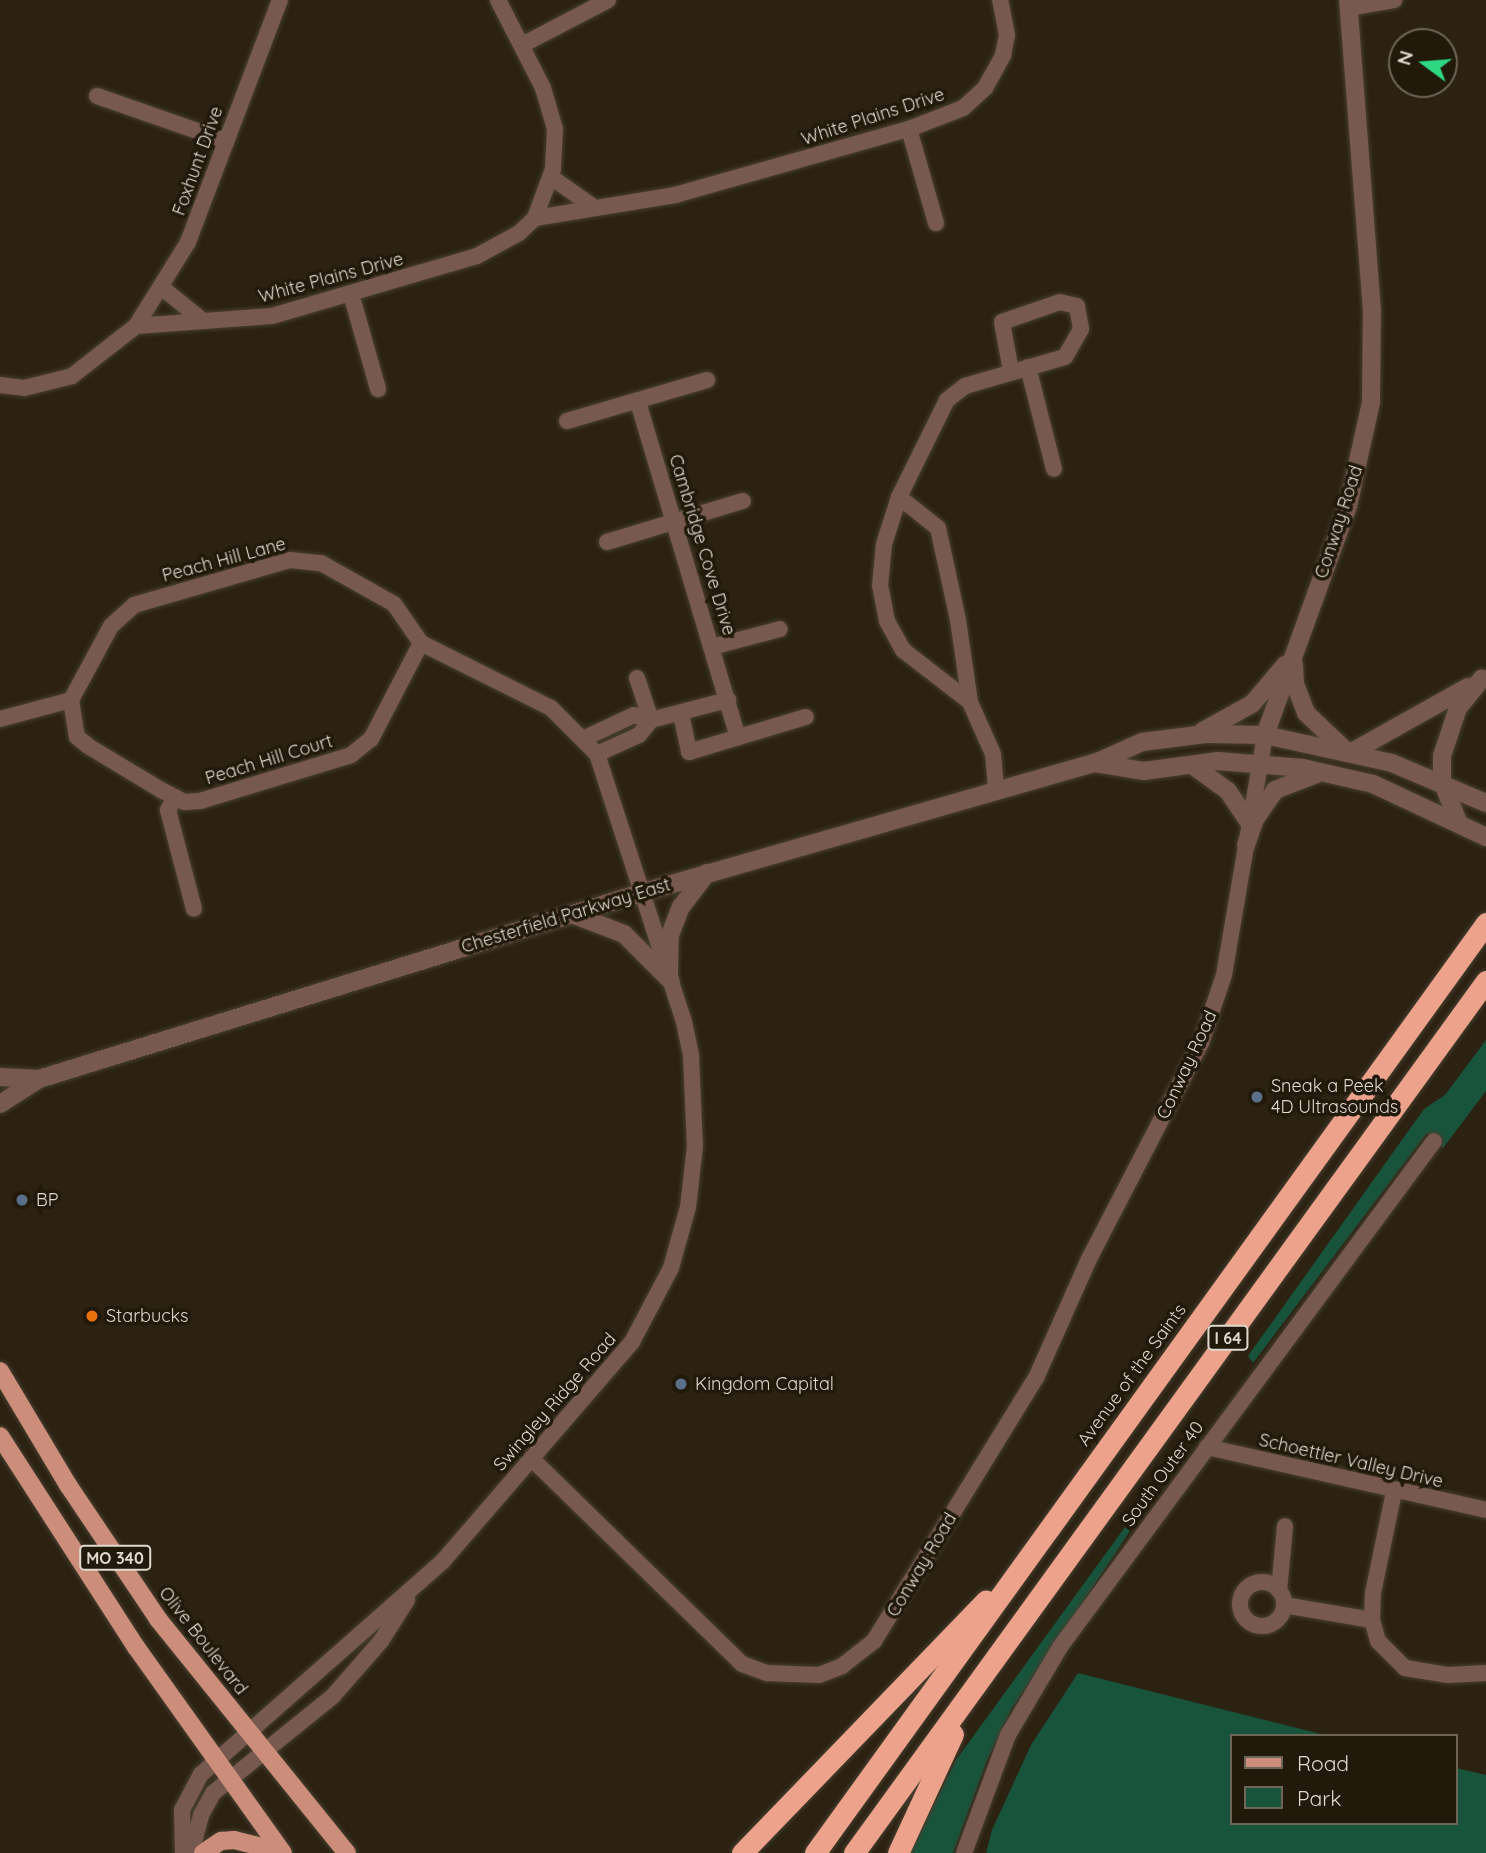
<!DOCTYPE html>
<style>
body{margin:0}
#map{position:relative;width:1486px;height:1853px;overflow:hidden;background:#2b2212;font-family:Quicksand,sans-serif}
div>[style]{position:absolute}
.green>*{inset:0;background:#18543c}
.roads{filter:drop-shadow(0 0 2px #483f30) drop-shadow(0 0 2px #483f30)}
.minor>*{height:16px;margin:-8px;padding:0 8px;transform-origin:8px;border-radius:8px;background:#775950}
.minor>.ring{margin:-8px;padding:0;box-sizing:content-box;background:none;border:16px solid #775950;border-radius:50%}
.tertiary>*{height:18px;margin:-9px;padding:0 9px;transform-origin:9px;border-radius:9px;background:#775950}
.primary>*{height:18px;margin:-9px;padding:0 9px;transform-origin:9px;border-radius:9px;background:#cc8e7b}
.motorway>*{height:21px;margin:-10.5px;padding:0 10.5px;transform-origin:10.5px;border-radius:10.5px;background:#eda38b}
.dots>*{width:19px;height:19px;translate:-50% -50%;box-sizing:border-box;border:4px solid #211909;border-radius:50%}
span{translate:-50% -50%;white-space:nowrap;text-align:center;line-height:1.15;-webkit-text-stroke:7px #211909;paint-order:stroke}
.shield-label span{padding:2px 5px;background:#211909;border:2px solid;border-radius:5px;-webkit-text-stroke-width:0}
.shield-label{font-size:16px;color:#dfd9cf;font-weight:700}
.street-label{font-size:18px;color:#dfd9cf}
.poi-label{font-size:18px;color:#dfd9cf}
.left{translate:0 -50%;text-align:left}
.legend{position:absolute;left:1230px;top:1734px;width:228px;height:91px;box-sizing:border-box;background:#211909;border:2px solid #6d6658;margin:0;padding:9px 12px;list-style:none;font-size:21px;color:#dfd9cf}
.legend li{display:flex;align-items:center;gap:14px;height:35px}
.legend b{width:35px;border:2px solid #6d6658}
.north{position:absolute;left:1388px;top:28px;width:70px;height:70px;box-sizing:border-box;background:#211909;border:2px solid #6d6658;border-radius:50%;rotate:286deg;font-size:19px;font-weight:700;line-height:28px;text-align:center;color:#dfd9cf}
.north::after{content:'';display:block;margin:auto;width:24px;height:32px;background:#2ed883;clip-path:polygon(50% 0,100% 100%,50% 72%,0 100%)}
</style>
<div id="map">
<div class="green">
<i style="clip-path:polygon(1486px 1040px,1486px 1091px,1443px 1148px,1427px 1133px,1253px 1363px,1248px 1356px,1424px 1109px,1445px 1095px)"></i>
<i style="clip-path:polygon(1125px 1527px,1130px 1531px,1012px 1708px,987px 1760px,953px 1853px,910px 1853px,956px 1760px)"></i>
<i style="clip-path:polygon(1078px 1673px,1329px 1736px,1232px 1736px,1232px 1823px,1456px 1823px,1456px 1768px,1486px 1775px,1486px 1853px,986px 1853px,992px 1830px,1031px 1745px)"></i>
</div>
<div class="roads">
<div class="minor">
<i style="left:498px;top:0;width:99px;rotate:62.9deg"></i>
<i style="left:543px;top:88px;width:43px;rotate:73.7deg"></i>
<i style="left:555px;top:129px;width:40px;rotate:92.9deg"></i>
<i style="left:553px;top:169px;width:52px;rotate:110.2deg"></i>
<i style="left:1349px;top:8px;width:46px;rotate:-10.1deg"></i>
<i style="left:522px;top:45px;width:97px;rotate:-27.6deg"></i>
<i style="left:97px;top:96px;width:137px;rotate:19.2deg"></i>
<i style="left:909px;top:129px;width:98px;rotate:74deg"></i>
<i style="left:551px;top:177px;width:50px;rotate:35.3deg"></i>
<i style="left:161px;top:287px;width:53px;rotate:38.8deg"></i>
<i style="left:351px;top:294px;width:99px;rotate:74.1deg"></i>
<i style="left:136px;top:326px;width:99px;rotate:-58.2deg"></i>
<i style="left:188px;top:242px;width:259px;rotate:-69.2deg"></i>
<i style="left:1028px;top:367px;width:105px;rotate:75.7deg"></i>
<i style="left:0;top:385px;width:24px;rotate:7deg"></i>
<i style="left:24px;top:388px;width:49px;rotate:-14deg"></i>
<i style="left:72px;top:376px;width:81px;rotate:-38deg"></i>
<i style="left:136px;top:326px;width:136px;rotate:-4.2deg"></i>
<i style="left:272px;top:316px;width:214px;rotate:-16.3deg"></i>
<i style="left:477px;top:256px;width:48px;rotate:-28.7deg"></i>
<i style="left:519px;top:233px;width:22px;rotate:-43deg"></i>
<i style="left:535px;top:218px;width:142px;rotate:-9.3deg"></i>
<i style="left:675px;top:195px;width:243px;rotate:-15.8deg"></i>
<i style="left:909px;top:129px;width:58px;rotate:-21.3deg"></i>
<i style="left:963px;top:108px;width:30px;rotate:-42deg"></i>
<i style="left:985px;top:88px;width:38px;rotate:-61deg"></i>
<i style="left:1003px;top:55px;width:20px;rotate:-79deg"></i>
<i style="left:1007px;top:35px;width:36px;rotate:-101deg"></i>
<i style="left:638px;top:402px;width:350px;rotate:73.4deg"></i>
<i style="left:567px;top:421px;width:146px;rotate:-16.3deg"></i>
<i style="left:899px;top:497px;width:50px;rotate:38.5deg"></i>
<i style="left:938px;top:528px;width:94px;rotate:77.7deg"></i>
<i style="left:958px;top:620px;width:83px;rotate:81.7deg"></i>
<i style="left:607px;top:542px;width:142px;rotate:-16.8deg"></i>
<i style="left:712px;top:647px;width:70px;rotate:-14.8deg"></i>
<i style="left:637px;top:678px;width:44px;rotate:71.6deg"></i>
<i style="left:71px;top:700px;width:37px;rotate:81deg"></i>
<i style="left:77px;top:737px;width:14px;rotate:39deg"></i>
<i style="left:88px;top:746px;width:85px;rotate:31.1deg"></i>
<i style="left:161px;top:790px;width:27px;rotate:27deg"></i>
<i style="left:185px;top:802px;width:15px;rotate:-4deg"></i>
<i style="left:200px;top:801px;width:158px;rotate:-16.9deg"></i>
<i style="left:351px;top:755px;width:26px;rotate:-39deg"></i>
<i style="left:371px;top:739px;width:108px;rotate:-62.5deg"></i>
<i style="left:681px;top:714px;width:39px;rotate:78deg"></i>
<i style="left:689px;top:752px;width:122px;rotate:-16.7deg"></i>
<i style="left:0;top:719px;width:73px;rotate:-15deg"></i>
<i style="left:71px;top:700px;width:84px;rotate:-61.6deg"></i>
<i style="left:111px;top:626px;width:31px;rotate:-42deg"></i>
<i style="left:134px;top:605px;width:162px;rotate:-16.1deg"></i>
<i style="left:290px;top:560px;width:31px;rotate:6deg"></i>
<i style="left:321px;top:563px;width:84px;rotate:29.3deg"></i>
<i style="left:394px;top:604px;width:47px;rotate:55.3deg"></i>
<i style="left:421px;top:643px;width:145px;rotate:26.6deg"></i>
<i style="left:551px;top:708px;width:65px;rotate:45deg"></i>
<i style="left:597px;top:754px;width:282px;rotate:72deg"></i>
<i style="left:684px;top:1022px;width:35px;rotate:78deg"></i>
<i style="left:691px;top:1056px;width:90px;rotate:87.5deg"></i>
<i style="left:695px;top:1146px;width:61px;rotate:96.5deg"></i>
<i style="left:688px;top:1207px;width:63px;rotate:105.6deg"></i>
<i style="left:671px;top:1268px;width:84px;rotate:117.8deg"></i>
<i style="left:632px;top:1342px;width:289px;rotate:130.8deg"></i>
<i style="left:443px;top:1561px;width:322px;rotate:138.6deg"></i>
<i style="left:201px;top:1774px;width:41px;rotate:117.8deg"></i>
<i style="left:182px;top:1810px;width:43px;rotate:88.7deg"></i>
<i style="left:585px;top:738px;width:54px;rotate:-25.1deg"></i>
<i style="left:634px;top:715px;width:18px;rotate:16deg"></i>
<i style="left:651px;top:720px;width:80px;rotate:-14.6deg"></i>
<i style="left:597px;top:754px;width:46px;rotate:-24.3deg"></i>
<i style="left:639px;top:735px;width:19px;rotate:-51deg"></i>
<i style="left:996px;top:788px;width:34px;rotate:-95deg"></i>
<i style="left:993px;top:754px;width:57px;rotate:-113.9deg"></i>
<i style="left:970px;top:702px;width:85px;rotate:-142.2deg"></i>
<i style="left:903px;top:650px;width:33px;rotate:-119deg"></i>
<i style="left:887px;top:621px;width:36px;rotate:-101deg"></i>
<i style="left:880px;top:586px;width:42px;rotate:-84.6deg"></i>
<i style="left:884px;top:544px;width:49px;rotate:-72.3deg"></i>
<i style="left:899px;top:497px;width:108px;rotate:-63.7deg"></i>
<i style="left:947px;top:400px;width:23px;rotate:-38deg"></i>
<i style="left:965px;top:386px;width:104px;rotate:-16.2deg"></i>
<i style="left:1065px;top:357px;width:32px;rotate:-60deg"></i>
<i style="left:1081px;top:329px;width:23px;rotate:-100deg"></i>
<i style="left:1077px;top:306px;width:17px;rotate:-167deg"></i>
<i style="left:1060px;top:302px;width:61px;rotate:161deg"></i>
<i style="left:1002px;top:322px;width:50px;rotate:79.6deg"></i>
<i style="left:175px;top:797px;width:15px;rotate:118deg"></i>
<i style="left:168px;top:810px;width:102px;rotate:75.3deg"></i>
<i style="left:1207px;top:1447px;width:286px;rotate:12.7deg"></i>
<i style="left:532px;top:1459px;width:293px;rotate:44.3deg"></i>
<i style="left:742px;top:1664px;width:27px;rotate:20deg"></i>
<i style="left:767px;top:1673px;width:52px;rotate:2.2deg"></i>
<i style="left:819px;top:1675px;width:25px;rotate:-21deg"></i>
<i style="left:842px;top:1666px;width:41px;rotate:-38deg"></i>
<i style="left:874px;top:1641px;width:309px;rotate:-58.4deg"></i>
<i style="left:1036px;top:1378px;width:130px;rotate:-66deg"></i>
<i style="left:1089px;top:1259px;width:243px;rotate:-62.6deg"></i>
<i style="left:1201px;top:1043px;width:72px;rotate:-71.3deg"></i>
<i style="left:1224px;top:975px;width:243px;rotate:-80.3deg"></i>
<i class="ring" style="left:1240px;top:1582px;width:28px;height:28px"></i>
<i style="left:1279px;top:1591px;width:65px;rotate:-84.7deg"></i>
<i style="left:1284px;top:1605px;width:89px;rotate:9.7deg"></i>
<i style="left:1372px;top:1620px;width:22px;rotate:74deg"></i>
<i style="left:1378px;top:1641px;width:38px;rotate:45deg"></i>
<i style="left:1405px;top:1668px;width:44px;rotate:9.2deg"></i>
<i style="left:1448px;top:1675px;width:38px;rotate:-3deg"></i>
<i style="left:1372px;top:1620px;width:27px;rotate:-88deg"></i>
<i style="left:1373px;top:1593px;width:103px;rotate:-78.3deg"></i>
<i style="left:191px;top:1853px;width:39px;rotate:-75deg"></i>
<i style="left:201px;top:1815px;width:25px;rotate:-61deg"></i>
<i style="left:213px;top:1793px;width:154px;rotate:-38.9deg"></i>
<i style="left:333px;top:1696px;width:73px;rotate:-48.9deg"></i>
<i style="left:381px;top:1641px;width:49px;rotate:-57.6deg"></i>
<i style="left:964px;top:1853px;width:126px;rotate:-69.6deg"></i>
<i style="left:1008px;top:1735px;width:102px;rotate:-59.4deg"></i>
<i style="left:1060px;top:1647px;width:629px;rotate:-53.53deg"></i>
</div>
<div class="tertiary">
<i style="left:1294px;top:665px;width:19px;rotate:87deg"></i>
<i style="left:1295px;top:684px;width:31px;rotate:69deg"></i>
<i style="left:1306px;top:713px;width:51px;rotate:43.4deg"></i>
<i style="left:1203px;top:731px;width:56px;rotate:-28.9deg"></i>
<i style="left:1252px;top:704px;width:52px;rotate:-49.6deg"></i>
<i style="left:1265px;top:735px;width:244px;rotate:-70.1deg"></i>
<i style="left:1348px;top:506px;width:107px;rotate:-77.5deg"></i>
<i style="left:1371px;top:402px;width:91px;rotate:-89.4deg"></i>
<i style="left:1372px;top:311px;width:312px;rotate:-94.4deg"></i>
<i style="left:1352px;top:752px;width:133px;rotate:-29.3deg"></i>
<i style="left:1095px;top:763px;width:50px;rotate:9.3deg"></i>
<i style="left:1144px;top:771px;width:75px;rotate:-7.7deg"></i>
<i style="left:1218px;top:761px;width:85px;rotate:4.7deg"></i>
<i style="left:1303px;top:768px;width:72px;rotate:12.9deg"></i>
<i style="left:1373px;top:784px;width:125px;rotate:25.1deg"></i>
<i style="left:1192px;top:765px;width:44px;rotate:35.8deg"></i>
<i style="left:1228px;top:791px;width:40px;rotate:56deg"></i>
<i style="left:1459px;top:824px;width:46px;rotate:-111.6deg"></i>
<i style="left:1442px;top:781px;width:25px;rotate:-90deg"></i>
<i style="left:1442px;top:756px;width:51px;rotate:-71.6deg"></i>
<i style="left:1458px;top:708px;width:38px;rotate:-51deg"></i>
<i style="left:1246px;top:845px;width:28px;rotate:-71deg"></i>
<i style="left:1255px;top:819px;width:35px;rotate:-55deg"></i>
<i style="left:1275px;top:790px;width:45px;rotate:-20.9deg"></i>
<i style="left:572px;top:914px;width:56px;rotate:21deg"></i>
<i style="left:624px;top:934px;width:66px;rotate:45deg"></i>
<i style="left:669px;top:974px;width:39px;rotate:-89deg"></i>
<i style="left:670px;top:935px;width:30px;rotate:-69deg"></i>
<i style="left:681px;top:907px;width:43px;rotate:-52.6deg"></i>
<i style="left:0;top:1077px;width:39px;rotate:3deg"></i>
<i style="left:0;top:1104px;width:46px;rotate:-32.7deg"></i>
<i style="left:39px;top:1079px;width:633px;rotate:-17.18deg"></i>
<i style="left:644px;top:892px;width:469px;rotate:-16deg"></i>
<i style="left:1095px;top:763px;width:51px;rotate:-24.1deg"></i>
<i style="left:1142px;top:742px;width:64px;rotate:-7.2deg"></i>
<i style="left:1205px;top:734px;width:60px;rotate:1deg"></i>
<i style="left:1265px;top:735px;width:130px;rotate:12.4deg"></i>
<i style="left:1392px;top:763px;width:102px;rotate:23.1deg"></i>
</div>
<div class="primary">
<i style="left:0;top:1371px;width:133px;rotate:59.2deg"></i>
<i style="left:68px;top:1485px;width:161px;rotate:56.1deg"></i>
<i style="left:158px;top:1619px;width:301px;rotate:51.1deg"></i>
<i style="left:0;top:1436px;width:251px;rotate:57.2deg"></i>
<i style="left:136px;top:1647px;width:253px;rotate:54.5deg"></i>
<i style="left:203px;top:1853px;width:22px;rotate:-34deg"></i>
<i style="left:221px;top:1841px;width:13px;rotate:-4deg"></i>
<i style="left:234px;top:1840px;width:49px;rotate:14deg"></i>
</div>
<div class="motorway">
<i style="left:742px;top:1853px;width:351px;rotate:-46deg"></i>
<i style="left:815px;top:1853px;width:1147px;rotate:-54.19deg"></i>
<i style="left:854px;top:1853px;width:1077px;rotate:-54.07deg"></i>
<i style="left:898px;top:1853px;width:131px;rotate:-65.2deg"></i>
</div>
</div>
<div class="dots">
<i style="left:1257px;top:1097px;background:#5c6f8a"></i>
<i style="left:22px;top:1200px;background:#5c6f8a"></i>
<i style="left:92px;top:1316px;background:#e8710a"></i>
<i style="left:681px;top:1384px;background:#5c6f8a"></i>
</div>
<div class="shield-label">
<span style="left:1228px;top:1338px">I 64</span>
<span style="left:115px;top:1558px">MO 340</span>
</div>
<div class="street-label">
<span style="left:873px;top:117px;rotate:-18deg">White Plains Drive</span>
<span style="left:198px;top:161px;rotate:-70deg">Foxhunt Drive</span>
<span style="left:331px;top:278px;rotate:-15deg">White Plains Drive</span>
<span style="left:1339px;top:522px;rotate:-72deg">Conway Road</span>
<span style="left:702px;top:545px;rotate:73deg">Cambridge Cove Drive</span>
<span style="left:224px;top:560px;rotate:-15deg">Peach Hill Lane</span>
<span style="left:269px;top:760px;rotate:-17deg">Peach Hill Court</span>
<span style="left:566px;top:916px;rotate:-17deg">Chesterfield Parkway East</span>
<span style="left:1187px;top:1065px;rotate:-65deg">Conway Road</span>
<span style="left:1132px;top:1375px;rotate:-54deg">Avenue of the Saints</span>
<span style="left:555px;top:1402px;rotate:-49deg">Swingley Ridge Road</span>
<span style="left:1351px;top:1461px;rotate:13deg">Schoettler Valley Drive</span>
<span style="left:1163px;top:1474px;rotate:-54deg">South Outer 40</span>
<span style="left:922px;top:1565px;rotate:-59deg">Conway Road</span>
<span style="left:203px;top:1641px;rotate:52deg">Olive Boulevard</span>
</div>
<div class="poi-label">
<span class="left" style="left:1271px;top:1097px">Sneak a Peek<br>4D Ultrasounds</span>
<span class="left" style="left:36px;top:1200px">BP</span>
<span class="left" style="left:106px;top:1316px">Starbucks</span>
<span class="left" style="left:695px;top:1384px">Kingdom Capital</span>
</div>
<ul class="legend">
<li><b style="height:9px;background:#cc8e7b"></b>Road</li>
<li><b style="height:19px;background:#18543c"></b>Park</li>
</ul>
<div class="north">N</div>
</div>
